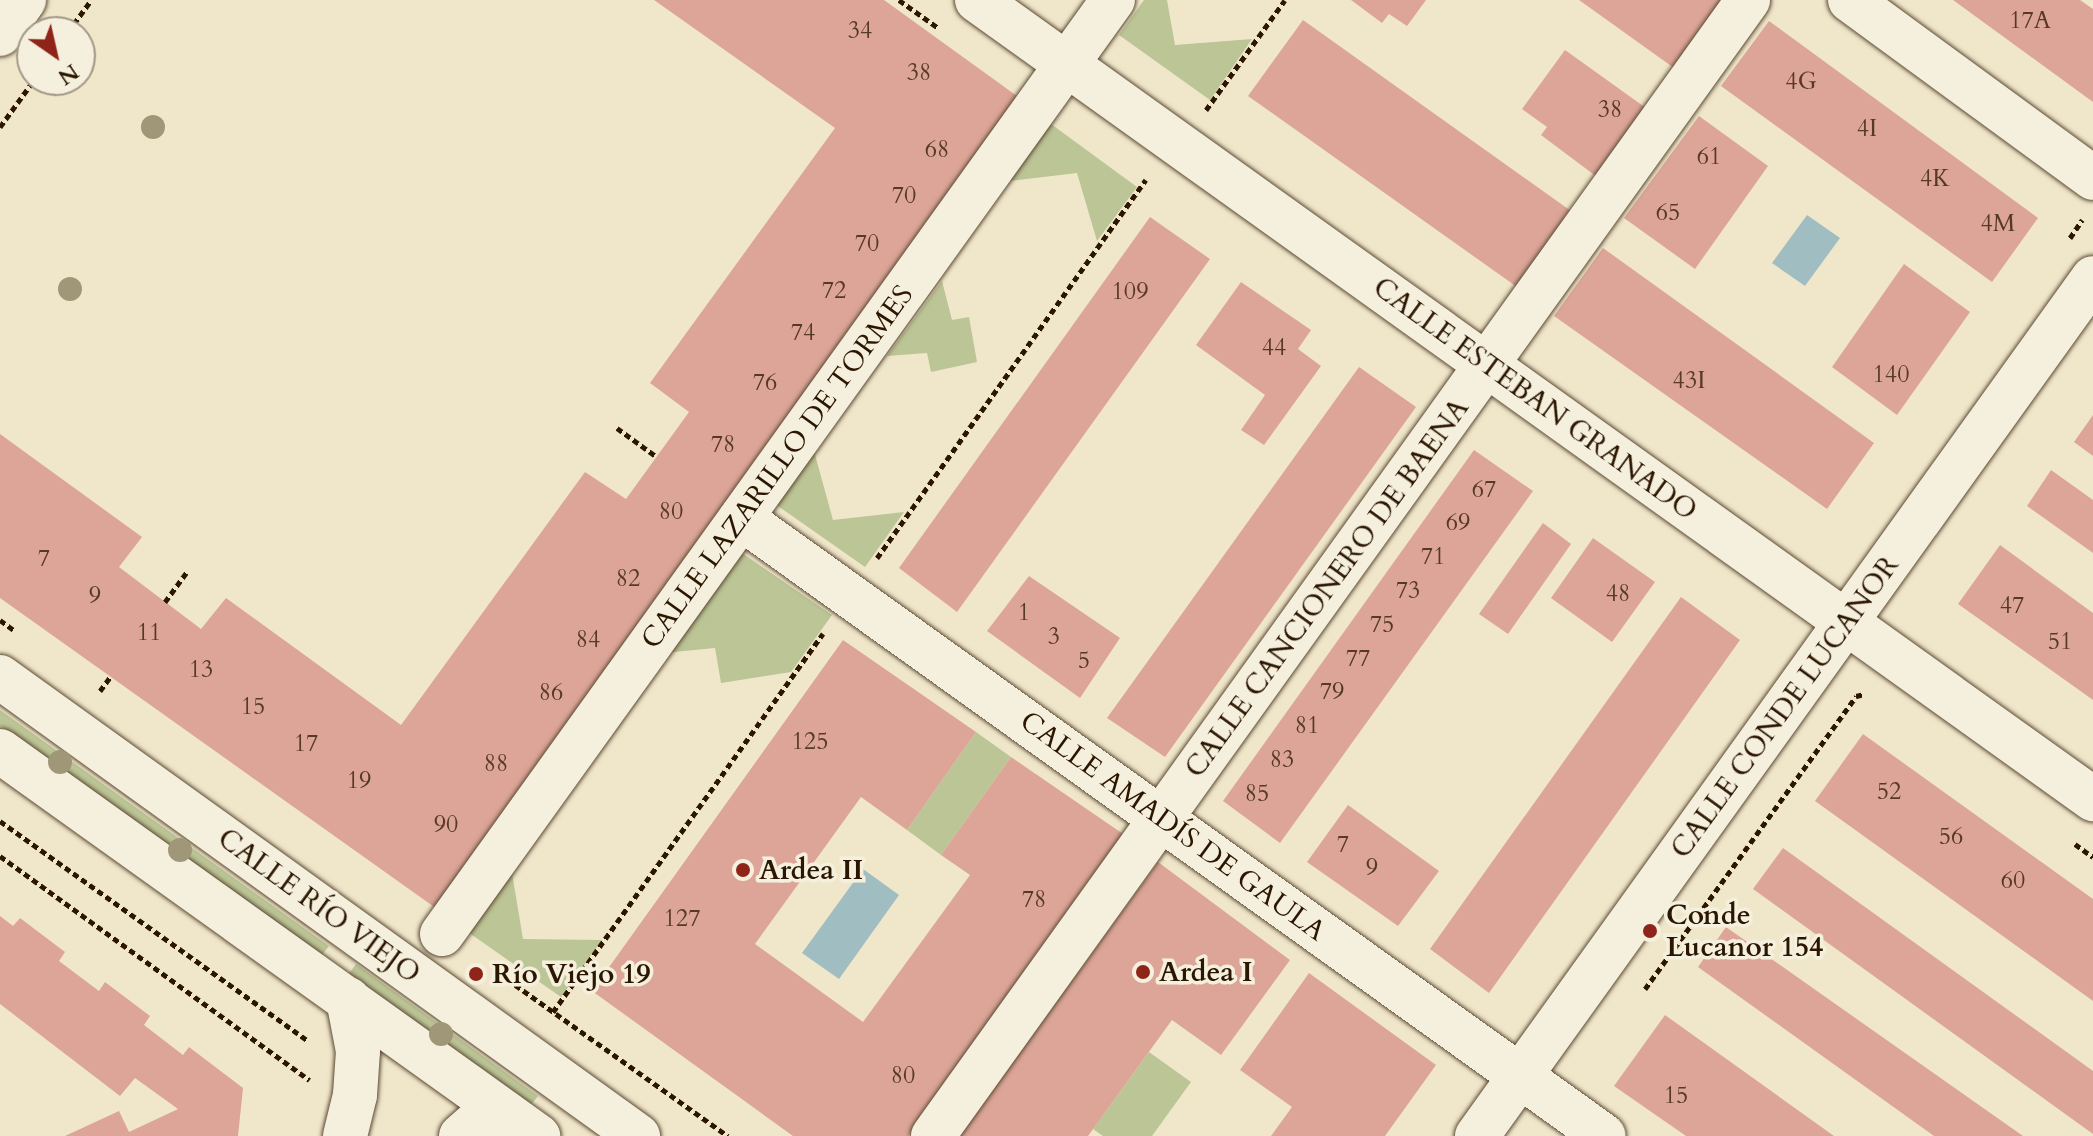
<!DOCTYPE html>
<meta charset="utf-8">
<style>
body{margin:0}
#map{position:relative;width:2093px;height:1136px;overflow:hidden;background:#f0e7cb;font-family:Cardo,serif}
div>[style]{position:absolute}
.green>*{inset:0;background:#bcc596}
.water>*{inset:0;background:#a0bdc2}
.building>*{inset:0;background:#dca598}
.path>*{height:5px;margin-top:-2.5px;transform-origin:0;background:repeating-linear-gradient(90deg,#2b1600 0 6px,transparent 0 10px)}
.roads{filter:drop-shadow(0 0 2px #5c4a33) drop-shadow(0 0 2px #5c4a33)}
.street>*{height:44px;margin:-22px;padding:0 22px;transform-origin:22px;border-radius:22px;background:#f5efdd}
.secondary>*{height:44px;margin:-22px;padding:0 22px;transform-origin:22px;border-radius:22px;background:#f5efdd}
.trees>*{width:24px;height:24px;margin:-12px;border-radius:50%;background:#a09678}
.dots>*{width:22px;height:22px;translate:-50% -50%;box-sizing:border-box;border:4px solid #f5efdd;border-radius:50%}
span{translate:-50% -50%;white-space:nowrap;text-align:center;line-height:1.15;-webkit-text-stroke:7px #f5efdd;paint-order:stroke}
.number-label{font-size:24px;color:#573a26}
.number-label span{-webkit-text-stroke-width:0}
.street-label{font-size:28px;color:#2b1600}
.poi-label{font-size:28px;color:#2b1600;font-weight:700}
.left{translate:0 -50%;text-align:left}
.north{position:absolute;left:16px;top:16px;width:80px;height:80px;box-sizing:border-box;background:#f5efdd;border:2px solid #a49885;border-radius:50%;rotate:146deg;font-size:22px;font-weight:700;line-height:32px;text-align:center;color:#2b1600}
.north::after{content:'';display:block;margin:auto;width:28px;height:36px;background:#8f2418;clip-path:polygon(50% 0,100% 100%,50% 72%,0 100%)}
</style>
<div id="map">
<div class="green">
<i style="clip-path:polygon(1144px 0,1167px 0,1175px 45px,1252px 39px,1210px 100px,1119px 35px)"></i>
<i style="clip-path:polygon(1051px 124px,1137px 187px,1097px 241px,1077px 173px,1009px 181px)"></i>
<i style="clip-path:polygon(942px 281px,952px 320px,969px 317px,977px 362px,931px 372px,927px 353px,887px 356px)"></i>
<i style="clip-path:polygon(814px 451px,833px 520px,904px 512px,865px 567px,775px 504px)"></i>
<i style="clip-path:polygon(739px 551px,832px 615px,791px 672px,721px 683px,715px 648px,664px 653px)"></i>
<i style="clip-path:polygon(0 710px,329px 946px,322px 955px,0 726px)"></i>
<i style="clip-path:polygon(976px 732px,1011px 757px,941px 855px,907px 830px)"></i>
<i style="clip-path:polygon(511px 867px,523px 939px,602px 940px,561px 997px,465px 930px)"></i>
<i style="clip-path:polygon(356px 964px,538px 1096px,531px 1105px,348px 975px)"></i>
<i style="clip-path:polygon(1149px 1052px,1191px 1082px,1152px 1136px,1103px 1136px,1093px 1129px)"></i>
</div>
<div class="water">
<i style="clip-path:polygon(1807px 215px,1840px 238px,1805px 286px,1772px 263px)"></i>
<i style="clip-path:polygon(863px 869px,899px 895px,839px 979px,802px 953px)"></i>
</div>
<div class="building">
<i style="clip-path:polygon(654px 0,884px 0,1017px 96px,437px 909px,0 598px,0 434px,142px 537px,119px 567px,201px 629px,226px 598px,401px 725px,585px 472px,626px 499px,689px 412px,650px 383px,835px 128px)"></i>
<i style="clip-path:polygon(1351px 0,1426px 0,1407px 26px,1389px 14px,1382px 23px)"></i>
<i style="clip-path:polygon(1579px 0,1724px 0,1674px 68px)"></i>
<i style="clip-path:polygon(1953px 0,2080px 0,2093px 9px,2093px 102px)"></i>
<i style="clip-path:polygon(1303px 20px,1571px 211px,1517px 287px,1248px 96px)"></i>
<i style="clip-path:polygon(1769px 21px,2038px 218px,1992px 282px,1721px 86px)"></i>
<i style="clip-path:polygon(1565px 50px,1646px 108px,1597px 177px,1541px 135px,1547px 127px,1522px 109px)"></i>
<i style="clip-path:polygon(1699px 116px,1768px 166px,1695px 269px,1624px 218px)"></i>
<i style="clip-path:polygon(1150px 217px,1210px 259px,957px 612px,899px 568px)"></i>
<i style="clip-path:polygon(1603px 248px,1874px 443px,1827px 509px,1554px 316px)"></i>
<i style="clip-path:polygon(1904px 264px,1970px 312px,1897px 415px,1832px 367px)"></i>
<i style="clip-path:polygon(1241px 282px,1311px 330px,1298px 349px,1321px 366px,1264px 445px,1241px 430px,1265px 395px,1196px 345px)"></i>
<i style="clip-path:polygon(1359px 367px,1416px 407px,1165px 757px,1107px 718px)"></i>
<i style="clip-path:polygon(2093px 415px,2093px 456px,2074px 442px)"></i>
<i style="clip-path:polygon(1474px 450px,1533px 491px,1280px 843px,1223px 801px)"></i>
<i style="clip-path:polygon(2051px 470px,2093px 500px,2093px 553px,2027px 506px)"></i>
<i style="clip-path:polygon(1543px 523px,1571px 544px,1508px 634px,1479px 614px)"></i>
<i style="clip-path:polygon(1593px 538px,1655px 582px,1612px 642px,1551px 598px)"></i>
<i style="clip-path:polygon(2000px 545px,2093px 613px,2093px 700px,1958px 604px)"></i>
<i style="clip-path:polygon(1029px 576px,1120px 638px,1080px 698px,987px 631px)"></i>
<i style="clip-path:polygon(1681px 597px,1740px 640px,1489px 993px,1430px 949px)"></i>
<i style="clip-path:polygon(843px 640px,976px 732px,907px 830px,861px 797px,755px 944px,863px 1022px,970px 875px,941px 855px,1011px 757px,1126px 836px,908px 1136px,793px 1136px,592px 991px)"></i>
<i style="clip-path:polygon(1863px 734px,2093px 899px,2093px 1001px,1815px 801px)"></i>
<i style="clip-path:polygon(1348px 805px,1439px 871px,1398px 926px,1307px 862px)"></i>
<i style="clip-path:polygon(1783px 848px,2093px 1071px,2093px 1134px,1753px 889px)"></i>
<i style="clip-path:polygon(1158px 862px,1290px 960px,1221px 1055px,1172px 1020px,1088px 1136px,959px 1136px)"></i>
<i style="clip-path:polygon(0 916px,13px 926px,20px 918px,65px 952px,59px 961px,99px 991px,105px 982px,150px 1016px,144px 1025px,183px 1055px,189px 1047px,243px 1088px,238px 1136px,65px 1136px,119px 1111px,129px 1132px,178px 1109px,135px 1078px,120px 1096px,0 1004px)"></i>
<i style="clip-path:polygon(1726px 927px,2023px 1136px,1934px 1136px,1698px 967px)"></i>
<i style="clip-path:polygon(1309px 973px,1436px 1065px,1385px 1136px,1271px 1136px,1292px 1107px,1240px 1070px)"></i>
<i style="clip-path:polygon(1665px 1015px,1834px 1136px,1686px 1136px,1614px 1086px)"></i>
</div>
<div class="path">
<i style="left:899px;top:0;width:47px;rotate:35.4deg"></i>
<i style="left:68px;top:32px;width:39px;rotate:-54deg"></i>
<i style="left:1206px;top:110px;width:135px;rotate:-54.3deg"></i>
<i style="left:0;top:127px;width:58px;rotate:-54.1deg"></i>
<i style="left:2070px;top:238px;width:22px;rotate:-56deg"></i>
<i style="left:617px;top:428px;width:49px;rotate:35.9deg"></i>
<i style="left:877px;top:558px;width:464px;rotate:-54.6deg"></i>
<i style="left:165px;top:602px;width:39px;rotate:-54deg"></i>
<i style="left:0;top:620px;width:19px;rotate:36deg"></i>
<i style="left:100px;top:691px;width:17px;rotate:-54deg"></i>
<i style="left:0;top:821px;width:377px;rotate:35.5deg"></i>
<i style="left:2075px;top:844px;width:22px;rotate:36deg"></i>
<i style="left:0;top:856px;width:382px;rotate:35.9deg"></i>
<i style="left:507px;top:979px;width:271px;rotate:35.4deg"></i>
<i style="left:1645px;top:989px;width:361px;rotate:-54.2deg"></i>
<i style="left:1856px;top:696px;width:9px;rotate:-13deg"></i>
<i style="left:553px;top:1012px;width:465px;rotate:-54.5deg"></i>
</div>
<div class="roads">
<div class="street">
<i style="left:977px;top:0;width:1373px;rotate:35.6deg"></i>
<i style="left:1850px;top:0;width:301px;rotate:36.2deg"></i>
<i style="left:0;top:34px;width:42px;rotate:-54.8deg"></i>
<i style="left:741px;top:518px;width:1061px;rotate:35.61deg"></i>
<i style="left:442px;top:934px;width:1150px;rotate:-54.31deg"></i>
<i style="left:345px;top:1136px;width:42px;rotate:-76.3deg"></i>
<i style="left:355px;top:1095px;width:44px;rotate:-86.1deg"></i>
<i style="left:358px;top:1051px;width:53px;rotate:-100.9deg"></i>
<i style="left:461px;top:1136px;width:29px;rotate:-41deg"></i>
<i style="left:483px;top:1117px;width:24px;rotate:-7deg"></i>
<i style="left:933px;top:1136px;width:1398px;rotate:-54.34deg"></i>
<i style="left:1477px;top:1136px;width:1056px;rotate:-54.32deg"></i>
</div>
<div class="secondary">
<i style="left:0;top:677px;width:786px;rotate:35.73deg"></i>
<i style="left:0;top:751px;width:662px;rotate:35.59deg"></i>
</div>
</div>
<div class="trees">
<i style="left:153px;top:127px"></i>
<i style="left:70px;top:289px"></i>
<i style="left:60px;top:762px"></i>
<i style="left:180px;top:850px"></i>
<i style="left:441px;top:1034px"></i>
</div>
<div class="dots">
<i style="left:743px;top:870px;background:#8f2418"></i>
<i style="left:1650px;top:931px;background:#8f2418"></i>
<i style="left:1143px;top:972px;background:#8f2418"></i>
<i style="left:476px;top:974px;background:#8f2418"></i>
</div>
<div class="number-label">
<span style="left:2030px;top:21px">17A</span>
<span style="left:860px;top:31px">34</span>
<span style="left:919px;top:73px">38</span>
<span style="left:1801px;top:82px">4G</span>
<span style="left:1610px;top:110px">38</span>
<span style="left:1867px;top:129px">4I</span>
<span style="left:937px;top:150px">68</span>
<span style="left:1709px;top:157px">61</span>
<span style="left:1935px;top:179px">4K</span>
<span style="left:904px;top:196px">70</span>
<span style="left:1668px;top:213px">65</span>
<span style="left:1998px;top:224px">4M</span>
<span style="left:867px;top:244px">70</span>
<span style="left:834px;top:291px">72</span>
<span style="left:1130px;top:292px">109</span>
<span style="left:803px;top:333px">74</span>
<span style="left:1274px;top:348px">44</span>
<span style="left:1891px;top:375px">140</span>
<span style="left:1689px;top:381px">43I</span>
<span style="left:765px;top:383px">76</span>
<span style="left:723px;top:445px">78</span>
<span style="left:1484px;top:490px">67</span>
<span style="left:671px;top:512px">80</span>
<span style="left:1458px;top:523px">69</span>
<span style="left:1433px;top:557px">71</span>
<span style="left:44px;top:559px">7</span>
<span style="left:628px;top:579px">82</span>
<span style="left:1408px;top:591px">73</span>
<span style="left:1618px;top:594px">48</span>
<span style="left:95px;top:596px">9</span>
<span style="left:2012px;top:606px">47</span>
<span style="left:1024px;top:613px">1</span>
<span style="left:1382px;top:625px">75</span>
<span style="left:149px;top:633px">11</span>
<span style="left:1054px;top:637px">3</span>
<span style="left:588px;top:640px">84</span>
<span style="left:2060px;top:642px">51</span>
<span style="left:1358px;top:659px">77</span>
<span style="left:1084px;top:661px">5</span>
<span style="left:201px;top:670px">13</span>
<span style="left:1332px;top:692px">79</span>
<span style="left:551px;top:693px">86</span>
<span style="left:253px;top:707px">15</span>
<span style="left:1307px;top:726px">81</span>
<span style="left:810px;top:742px">125</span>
<span style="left:306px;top:744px">17</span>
<span style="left:1282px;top:760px">83</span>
<span style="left:496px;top:764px">88</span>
<span style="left:359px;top:781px">19</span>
<span style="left:1889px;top:792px">52</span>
<span style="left:1257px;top:794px">85</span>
<span style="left:446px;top:825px">90</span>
<span style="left:1951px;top:837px">56</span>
<span style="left:1343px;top:845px">7</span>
<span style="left:1372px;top:868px">9</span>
<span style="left:2013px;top:881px">60</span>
<span style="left:1034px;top:900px">78</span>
<span style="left:682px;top:919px">127</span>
<span style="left:903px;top:1076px">80</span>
<span style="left:1676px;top:1096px">15</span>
</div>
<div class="street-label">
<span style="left:1535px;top:399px;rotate:36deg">CALLE ESTEBAN GRANADO</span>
<span style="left:777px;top:467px;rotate:-54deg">CALLE LAZARILLO DE TORMES</span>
<span style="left:1327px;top:588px;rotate:-54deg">CALLE CANCIONERO DE BAENA</span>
<span style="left:1785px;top:707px;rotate:-54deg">CALLE CONDE LUCANOR</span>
<span style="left:1173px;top:826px;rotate:36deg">CALLE AMADÍS DE GAULA</span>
<span style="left:319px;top:906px;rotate:36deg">CALLE RÍO VIEJO</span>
</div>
<div class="poi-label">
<span class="left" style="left:759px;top:870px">Ardea II</span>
<span class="left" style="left:1666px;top:931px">Conde<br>Lucanor 154</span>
<span class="left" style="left:1159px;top:972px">Ardea I</span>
<span class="left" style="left:492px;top:974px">Río Viejo 19</span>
</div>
<div class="north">N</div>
</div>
